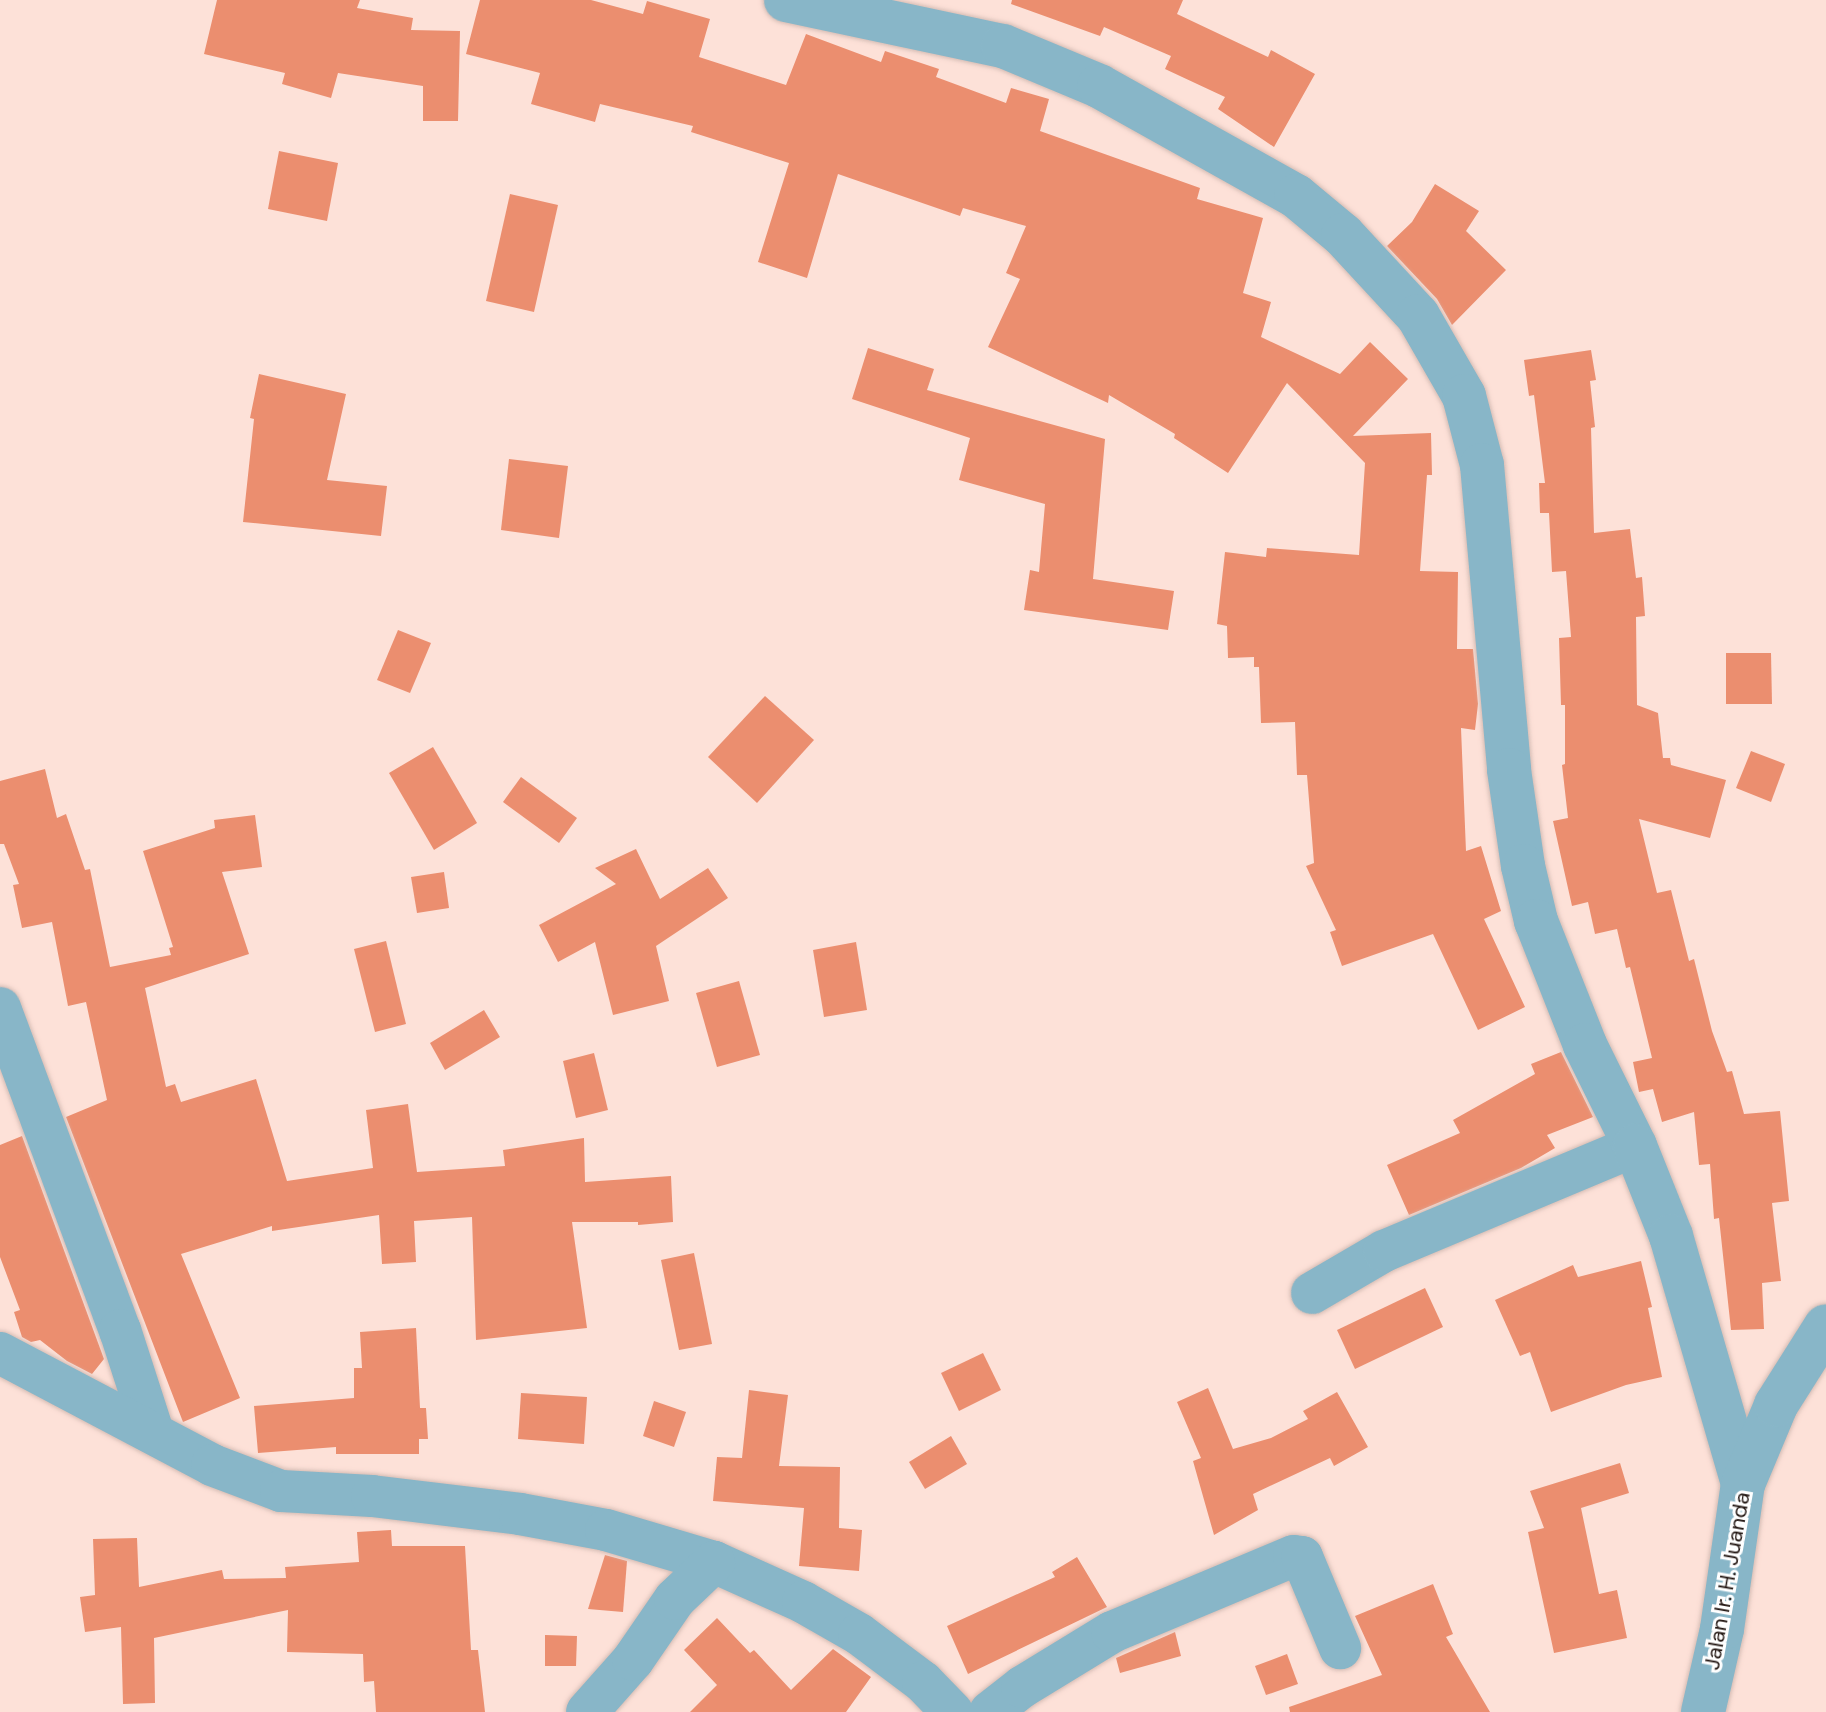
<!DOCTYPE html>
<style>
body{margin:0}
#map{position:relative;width:1826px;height:1712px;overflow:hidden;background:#fde1d8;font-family:"DM Sans",sans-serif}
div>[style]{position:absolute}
.building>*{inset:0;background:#eb8e6f}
.roads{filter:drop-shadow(0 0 2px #d5bcb4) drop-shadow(0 0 2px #d5bcb4)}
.minor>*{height:42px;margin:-21px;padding:0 21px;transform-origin:21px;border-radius:21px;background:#88b6c8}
.tertiary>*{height:44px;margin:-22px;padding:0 22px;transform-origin:22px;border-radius:22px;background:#88b6c8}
span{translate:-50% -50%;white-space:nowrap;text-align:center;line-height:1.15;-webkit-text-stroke:6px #fff;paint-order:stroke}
.street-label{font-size:22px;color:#211511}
</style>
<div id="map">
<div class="building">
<i style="clip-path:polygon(217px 0,360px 0,357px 8px,413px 18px,411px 30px,460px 31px,458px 121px,423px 121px,423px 86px,338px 73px,331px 98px,282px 84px,285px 73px,204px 54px)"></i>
<i style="clip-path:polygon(480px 0,591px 0,643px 14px,647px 1px,710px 19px,699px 57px,786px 85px,806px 34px,881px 62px,885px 51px,939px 69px,936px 77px,1006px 103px,1011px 88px,1049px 99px,1040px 131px,1200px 188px,1197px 199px,1263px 218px,1243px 293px,1271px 302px,1261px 337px,1340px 374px,1370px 342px,1408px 379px,1353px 436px,1431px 433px,1432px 475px,1427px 475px,1420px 571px,1458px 572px,1457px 649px,1473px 649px,1478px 704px,1475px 730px,1461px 728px,1466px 851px,1481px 846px,1501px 911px,1484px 919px,1525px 1007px,1478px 1030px,1433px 934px,1342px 966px,1330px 932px,1336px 930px,1306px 866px,1314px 863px,1307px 775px,1297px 775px,1295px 722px,1261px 723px,1259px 667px,1254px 667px,1254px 657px,1228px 658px,1227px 626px,1217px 624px,1225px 552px,1266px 557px,1267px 548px,1359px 555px,1365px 463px,1287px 383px,1228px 473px,1174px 438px,1175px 434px,1109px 395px,1108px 403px,988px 347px,1020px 279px,1006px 273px,1026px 226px,963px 208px,960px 216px,838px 174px,807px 278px,758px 262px,789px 163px,691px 132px,693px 126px,600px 104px,595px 122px,531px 104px,540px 73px,466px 54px)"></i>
<i style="clip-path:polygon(1012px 0,1183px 0,1177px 14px,1268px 57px,1271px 50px,1315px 74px,1274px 147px,1218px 109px,1225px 97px,1165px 69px,1171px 56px,1104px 27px,1100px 36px,1011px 4px)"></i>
<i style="clip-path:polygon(279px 151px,338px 163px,327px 221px,268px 209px)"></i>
<i style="clip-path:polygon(1435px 184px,1479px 211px,1466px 231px,1506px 270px,1452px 325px,1437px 299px,1387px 246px,1412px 222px)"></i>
<i style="clip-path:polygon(510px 194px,558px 205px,534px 312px,486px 301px)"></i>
<i style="clip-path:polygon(868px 348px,934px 369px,927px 390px,1105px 439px,1093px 579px,1174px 591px,1168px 630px,1024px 610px,1030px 570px,1039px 572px,1045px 504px,959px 480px,970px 438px,852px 399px)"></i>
<i style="clip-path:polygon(1591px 350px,1596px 380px,1590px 381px,1595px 427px,1591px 428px,1594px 533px,1630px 529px,1636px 578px,1642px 577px,1645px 616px,1636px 617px,1637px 705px,1658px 713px,1663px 758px,1670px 758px,1671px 765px,1726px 780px,1710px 838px,1639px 819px,1657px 893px,1671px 890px,1689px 961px,1694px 959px,1712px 1031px,1727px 1072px,1732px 1071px,1744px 1114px,1780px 1111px,1789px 1201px,1772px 1203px,1781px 1281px,1762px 1283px,1764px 1329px,1731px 1330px,1719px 1218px,1714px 1219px,1710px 1164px,1699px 1165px,1694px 1112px,1662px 1122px,1653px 1089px,1639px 1092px,1633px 1062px,1652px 1058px,1630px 967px,1626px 968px,1617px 929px,1595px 934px,1588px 902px,1572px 906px,1553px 821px,1568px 818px,1562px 765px,1565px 764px,1565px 705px,1561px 705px,1559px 638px,1571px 637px,1566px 571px,1552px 572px,1549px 513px,1540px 513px,1539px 483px,1545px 483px,1534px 395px,1529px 396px,1524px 360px)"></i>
<i style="clip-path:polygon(259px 374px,346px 394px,327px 480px,387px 486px,381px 536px,243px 522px,254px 419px,250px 418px)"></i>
<i style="clip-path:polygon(509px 459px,568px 466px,559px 538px,501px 530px)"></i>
<i style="clip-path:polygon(398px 630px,431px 643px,410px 693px,377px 680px)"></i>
<i style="clip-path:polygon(1726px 653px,1771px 653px,1772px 704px,1726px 704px)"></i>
<i style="clip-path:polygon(765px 696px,814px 740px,757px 803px,708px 757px)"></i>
<i style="clip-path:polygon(433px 747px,477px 823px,434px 850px,389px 773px)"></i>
<i style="clip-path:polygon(1751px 751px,1785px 764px,1771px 802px,1736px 788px)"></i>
<i style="clip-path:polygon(45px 769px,57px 818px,66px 814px,85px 870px,90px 869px,110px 967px,171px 955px,169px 948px,173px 947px,143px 851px,215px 828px,214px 820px,255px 815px,262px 867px,222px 872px,249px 954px,145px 988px,166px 1087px,175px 1084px,181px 1102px,256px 1079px,287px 1181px,373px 1168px,366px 1110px,408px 1104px,417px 1172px,505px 1166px,503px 1150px,584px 1138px,585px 1182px,671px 1176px,673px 1222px,638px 1225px,638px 1222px,572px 1222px,587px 1328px,476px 1340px,472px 1217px,414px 1221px,416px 1262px,382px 1264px,379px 1215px,272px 1231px,272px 1226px,181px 1254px,240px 1398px,183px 1422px,66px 1117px,107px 1100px,86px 1002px,68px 1006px,52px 922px,22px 928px,13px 885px,19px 884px,4px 844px,0 844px,0 781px)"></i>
<i style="clip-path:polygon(521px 777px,577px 818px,559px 843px,503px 802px)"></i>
<i style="clip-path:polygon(636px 849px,660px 899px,708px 868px,728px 898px,656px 946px,669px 1001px,613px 1015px,595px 942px,558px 962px,539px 925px,616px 884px,595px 868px)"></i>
<i style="clip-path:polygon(444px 872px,449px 908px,417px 913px,411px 877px)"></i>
<i style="clip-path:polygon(386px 941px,406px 1024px,375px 1032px,354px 949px)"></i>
<i style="clip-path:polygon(856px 942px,867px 1010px,824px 1017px,813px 950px)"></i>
<i style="clip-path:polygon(739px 981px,760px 1055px,717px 1067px,696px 993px)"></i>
<i style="clip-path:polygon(484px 1010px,500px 1037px,445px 1070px,430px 1043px)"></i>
<i style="clip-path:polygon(1561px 1052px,1593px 1117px,1547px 1135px,1555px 1148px,1521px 1168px,1409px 1215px,1387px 1165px,1460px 1133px,1453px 1120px,1535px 1074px,1531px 1064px)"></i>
<i style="clip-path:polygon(594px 1053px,608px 1110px,576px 1118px,563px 1061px)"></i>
<i style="clip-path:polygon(22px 1136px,104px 1359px,92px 1374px,67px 1361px,40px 1340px,31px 1342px,22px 1337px,14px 1312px,20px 1310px,0 1257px,0 1145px)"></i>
<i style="clip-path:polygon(694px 1253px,712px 1344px,679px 1350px,661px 1260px)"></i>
<i style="clip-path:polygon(1641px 1261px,1652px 1307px,1648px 1308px,1662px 1377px,1626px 1385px,1551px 1412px,1530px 1352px,1520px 1356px,1495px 1300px,1573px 1265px,1578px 1277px)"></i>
<i style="clip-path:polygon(1425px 1288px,1443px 1327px,1355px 1369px,1337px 1330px)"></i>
<i style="clip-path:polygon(416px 1328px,420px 1408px,426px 1408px,428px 1439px,419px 1439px,419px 1454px,336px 1454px,336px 1447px,258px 1453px,254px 1406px,354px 1398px,354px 1368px,362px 1368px,360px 1332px)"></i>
<i style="clip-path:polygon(983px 1353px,1001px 1390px,959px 1411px,941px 1373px)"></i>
<i style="clip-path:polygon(1208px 1388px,1233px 1449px,1271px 1438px,1308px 1419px,1303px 1411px,1337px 1392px,1368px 1447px,1334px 1466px,1330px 1458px,1253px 1494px,1258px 1510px,1214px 1535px,1193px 1461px,1201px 1458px,1177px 1402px)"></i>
<i style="clip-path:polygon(749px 1390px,788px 1395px,779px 1466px,840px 1467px,839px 1528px,862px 1530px,859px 1571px,799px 1566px,804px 1508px,713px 1501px,717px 1457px,742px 1458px)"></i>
<i style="clip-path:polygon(521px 1393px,587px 1397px,584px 1444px,518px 1439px)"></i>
<i style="clip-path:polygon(654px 1401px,686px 1412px,674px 1447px,643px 1436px)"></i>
<i style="clip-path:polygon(951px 1436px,967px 1464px,925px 1489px,909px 1462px)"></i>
<i style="clip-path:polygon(1620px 1463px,1629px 1493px,1581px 1508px,1599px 1594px,1617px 1590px,1627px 1638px,1554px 1653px,1528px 1532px,1544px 1528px,1530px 1491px)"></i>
<i style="clip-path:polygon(391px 1530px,392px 1546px,465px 1546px,471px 1650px,478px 1650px,485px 1712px,376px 1712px,374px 1681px,364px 1682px,363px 1654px,287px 1652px,288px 1610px,154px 1638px,155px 1703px,123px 1704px,121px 1627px,85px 1632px,80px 1597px,95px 1595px,93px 1539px,137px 1538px,139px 1587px,222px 1570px,224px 1579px,286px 1578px,285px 1567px,359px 1562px,357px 1532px)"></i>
<i style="clip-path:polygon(605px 1555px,627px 1561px,623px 1612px,588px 1609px)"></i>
<i style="clip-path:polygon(1077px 1557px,1107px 1607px,968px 1674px,947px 1626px,1055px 1577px,1052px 1572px)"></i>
<i style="clip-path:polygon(1433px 1584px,1453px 1634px,1446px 1637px,1490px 1712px,1290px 1712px,1289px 1707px,1382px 1675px,1355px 1616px)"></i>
<i style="clip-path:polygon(717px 1618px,750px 1653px,754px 1650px,791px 1690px,833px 1649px,871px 1677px,846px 1712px,690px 1712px,717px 1685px,684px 1650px)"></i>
<i style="clip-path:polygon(1175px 1632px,1181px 1656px,1120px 1673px,1116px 1658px)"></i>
<i style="clip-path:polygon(545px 1635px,577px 1636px,576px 1666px,545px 1666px)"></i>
<i style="clip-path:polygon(1287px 1654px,1298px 1684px,1266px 1695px,1255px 1666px)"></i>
</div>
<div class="roads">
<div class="minor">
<i style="left:0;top:1008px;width:344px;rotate:69.6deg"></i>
<i style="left:120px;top:1330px;width:107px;rotate:72.1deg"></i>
<i style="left:1312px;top:1293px;width:83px;rotate:-30.3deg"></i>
<i style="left:1384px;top:1251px;width:272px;rotate:-22.7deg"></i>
<i style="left:0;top:1353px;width:240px;rotate:27.8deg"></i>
<i style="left:212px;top:1465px;width:74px;rotate:20.6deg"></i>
<i style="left:281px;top:1491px;width:91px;rotate:3.1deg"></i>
<i style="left:372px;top:1496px;width:149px;rotate:6.9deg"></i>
<i style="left:520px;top:1514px;width:87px;rotate:10.5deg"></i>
<i style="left:606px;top:1530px;width:113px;rotate:16.5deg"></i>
<i style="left:714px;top:1562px;width:98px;rotate:24.2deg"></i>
<i style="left:803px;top:1602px;width:64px;rotate:29.7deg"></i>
<i style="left:859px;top:1634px;width:80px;rotate:36.9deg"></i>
<i style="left:923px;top:1682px;width:42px;rotate:46deg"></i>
<i style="left:587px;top:1712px;width:69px;rotate:-48.5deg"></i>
<i style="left:633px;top:1660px;width:74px;rotate:-55.5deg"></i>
<i style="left:675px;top:1599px;width:54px;rotate:-43.5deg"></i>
<i style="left:990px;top:1712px;width:41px;rotate:-38deg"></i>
<i style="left:1022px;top:1687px;width:105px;rotate:-31.4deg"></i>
<i style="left:1112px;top:1632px;width:197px;rotate:-22.7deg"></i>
<i style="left:1294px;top:1556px;width:8px;rotate:7deg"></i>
<i style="left:1302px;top:1557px;width:99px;rotate:67.3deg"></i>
</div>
<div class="tertiary">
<i style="left:786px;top:0;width:222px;rotate:12deg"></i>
<i style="left:1003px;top:46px;width:104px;rotate:22.6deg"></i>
<i style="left:1099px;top:86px;width:226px;rotate:29.2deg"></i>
<i style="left:1296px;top:196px;width:61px;rotate:39.7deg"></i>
<i style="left:1343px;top:235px;width:110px;rotate:47.2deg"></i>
<i style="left:1418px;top:316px;width:92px;rotate:60.1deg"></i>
<i style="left:1464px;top:396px;width:71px;rotate:75.4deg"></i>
<i style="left:1482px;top:465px;width:306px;rotate:84.9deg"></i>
<i style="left:1509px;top:770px;width:97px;rotate:81.7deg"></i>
<i style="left:1523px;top:866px;width:57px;rotate:76.7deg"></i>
<i style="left:1536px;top:921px;width:133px;rotate:68.4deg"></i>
<i style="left:1585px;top:1045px;width:113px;rotate:63.7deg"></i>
<i style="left:1635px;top:1146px;width:97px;rotate:68.2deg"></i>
<i style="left:1671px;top:1236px;width:258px;rotate:73.8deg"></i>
<i style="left:1703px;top:1712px;width:85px;rotate:-77.1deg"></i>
<i style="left:1722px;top:1629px;width:147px;rotate:-81.8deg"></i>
<i style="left:1743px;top:1484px;width:86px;rotate:-67.3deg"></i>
<i style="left:1776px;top:1405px;width:93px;rotate:-57.7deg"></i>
</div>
</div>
<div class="street-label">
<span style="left:1727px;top:1581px;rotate:-80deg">Jalan Ir. H. Juanda</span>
</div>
</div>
